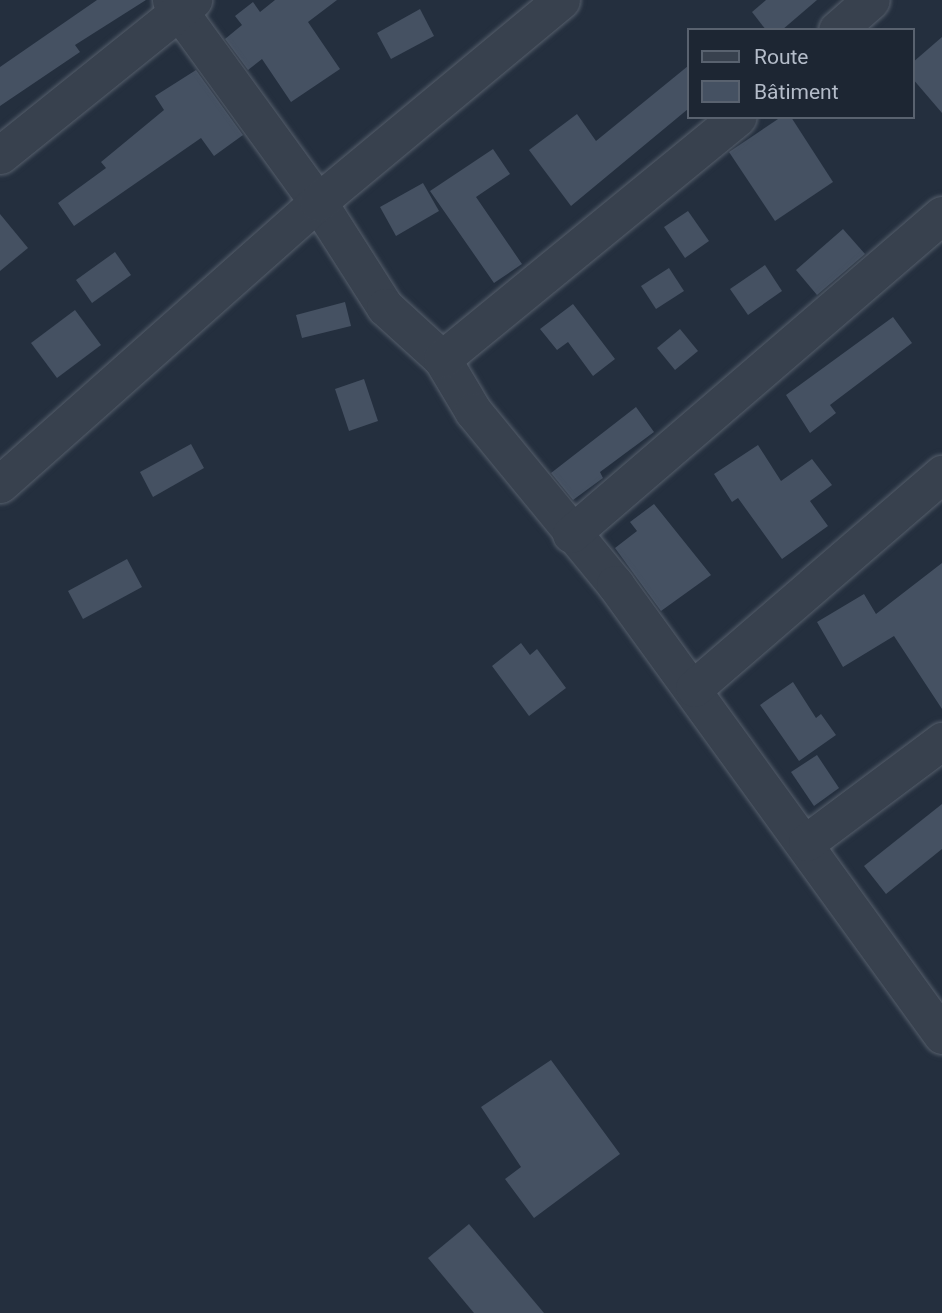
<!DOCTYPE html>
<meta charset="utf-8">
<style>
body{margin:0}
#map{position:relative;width:942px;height:1313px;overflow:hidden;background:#242f3e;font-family:Roboto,sans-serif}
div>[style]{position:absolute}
.building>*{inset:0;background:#455162}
.roads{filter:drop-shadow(0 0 2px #565f6c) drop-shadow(0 0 2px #565f6c)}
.minor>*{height:37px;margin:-18.5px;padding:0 18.5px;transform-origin:18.5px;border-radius:18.5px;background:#38414e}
span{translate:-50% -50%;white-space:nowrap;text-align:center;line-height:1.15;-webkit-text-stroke:5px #1d2633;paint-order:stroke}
.legend{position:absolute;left:687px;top:28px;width:228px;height:91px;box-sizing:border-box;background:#1d2633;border:2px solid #59626f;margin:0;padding:9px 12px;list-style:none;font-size:21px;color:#b4bcc9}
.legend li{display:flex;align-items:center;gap:14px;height:35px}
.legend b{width:35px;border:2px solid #59626f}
</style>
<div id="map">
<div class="building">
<i style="clip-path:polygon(97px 0,146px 0,75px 45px,80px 52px,0 106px,0 67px)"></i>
<i style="clip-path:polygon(275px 0,337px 0,308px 22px,340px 69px,291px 102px,262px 59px,248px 70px,225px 39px,242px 25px,235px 16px,253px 2px,260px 12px)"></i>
<i style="clip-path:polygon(766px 0,817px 0,782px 30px,766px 30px,752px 12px)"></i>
<i style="clip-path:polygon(420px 9px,434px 36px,391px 59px,377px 33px)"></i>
<i style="clip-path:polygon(942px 37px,942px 113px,912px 78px,912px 63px)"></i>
<i style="clip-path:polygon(688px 66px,688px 109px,571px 206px,529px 150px,577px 114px,596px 141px)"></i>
<i style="clip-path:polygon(196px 70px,243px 135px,214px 156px,201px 138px,74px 226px,58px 203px,106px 168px,101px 162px,164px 110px,155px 96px)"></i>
<i style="clip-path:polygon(781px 117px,791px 117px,833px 182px,775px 221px,729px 152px)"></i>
<i style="clip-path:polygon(493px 149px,510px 174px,476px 197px,522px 264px,494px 283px,430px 191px)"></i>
<i style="clip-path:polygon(423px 183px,439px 211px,396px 236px,380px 207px)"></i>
<i style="clip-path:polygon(688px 211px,709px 241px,685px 258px,664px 227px)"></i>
<i style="clip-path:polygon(0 214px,28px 248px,0 271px)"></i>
<i style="clip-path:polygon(843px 229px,865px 254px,817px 295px,796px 270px)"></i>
<i style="clip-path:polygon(115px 252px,131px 275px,92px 303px,76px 280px)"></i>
<i style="clip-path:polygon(765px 265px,782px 291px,748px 315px,730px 289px)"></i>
<i style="clip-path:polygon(669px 268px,684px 291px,656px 309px,641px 286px)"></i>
<i style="clip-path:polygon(345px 302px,351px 326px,302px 338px,296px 315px)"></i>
<i style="clip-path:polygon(573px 304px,615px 359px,593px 376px,568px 342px,557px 350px,540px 329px)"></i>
<i style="clip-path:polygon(75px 310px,101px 345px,57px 378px,31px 343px)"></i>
<i style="clip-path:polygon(893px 317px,912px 343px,830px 405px,836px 413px,810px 433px,786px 395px)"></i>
<i style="clip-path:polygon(680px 329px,698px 351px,675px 370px,657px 348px)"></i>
<i style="clip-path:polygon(364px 379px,378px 421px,349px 431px,335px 389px)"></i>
<i style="clip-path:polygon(636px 407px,654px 432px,600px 472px,603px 478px,573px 500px,551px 473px)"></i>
<i style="clip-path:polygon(191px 444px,204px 468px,153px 497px,140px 472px)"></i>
<i style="clip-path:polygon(758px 445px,781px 481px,812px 459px,832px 485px,810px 501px,828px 526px,782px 559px,738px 498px,732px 502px,714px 474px)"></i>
<i style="clip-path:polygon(654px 504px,711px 575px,661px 611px,615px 548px,637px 531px,630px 522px)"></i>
<i style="clip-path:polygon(127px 559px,142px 587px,83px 619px,68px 591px)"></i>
<i style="clip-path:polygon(942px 563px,942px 709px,894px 636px,843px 667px,817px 622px,864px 594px,876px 614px)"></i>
<i style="clip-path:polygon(521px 643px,530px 655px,537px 649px,566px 688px,529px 716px,492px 666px)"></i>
<i style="clip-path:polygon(793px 682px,816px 718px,821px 714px,836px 735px,799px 761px,760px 705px)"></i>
<i style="clip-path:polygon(817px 755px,839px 788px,814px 806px,791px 772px)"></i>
<i style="clip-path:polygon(942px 804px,942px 849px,886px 894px,864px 866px)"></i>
<i style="clip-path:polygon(551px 1060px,620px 1154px,534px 1218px,505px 1179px,521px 1167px,481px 1107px)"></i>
<i style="clip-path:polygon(469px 1224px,544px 1313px,474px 1313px,428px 1258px)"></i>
</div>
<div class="roads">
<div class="minor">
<i style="left:171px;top:0;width:250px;rotate:54deg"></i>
<i style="left:318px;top:202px;width:125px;rotate:57.5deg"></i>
<i style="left:385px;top:307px;width:77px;rotate:42.4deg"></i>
<i style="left:442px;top:359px;width:61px;rotate:59.2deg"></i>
<i style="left:473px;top:411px;width:224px;rotate:50.6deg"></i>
<i style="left:615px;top:584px;width:557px;rotate:54.06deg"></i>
<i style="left:837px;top:30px;width:45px;rotate:-41.4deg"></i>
<i style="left:0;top:155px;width:248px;rotate:-38.8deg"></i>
<i style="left:442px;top:359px;width:382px;rotate:-39.3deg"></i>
<i style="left:0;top:484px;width:425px;rotate:-41.6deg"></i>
<i style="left:318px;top:202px;width:316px;rotate:-39.7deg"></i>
<i style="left:571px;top:534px;width:489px;rotate:-40.7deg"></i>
<i style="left:694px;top:688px;width:328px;rotate:-40.8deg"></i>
<i style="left:807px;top:842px;width:169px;rotate:-36.8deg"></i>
</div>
</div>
<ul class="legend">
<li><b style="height:9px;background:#38414e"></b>Route</li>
<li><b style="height:19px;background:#455162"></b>Bâtiment</li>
</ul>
</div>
